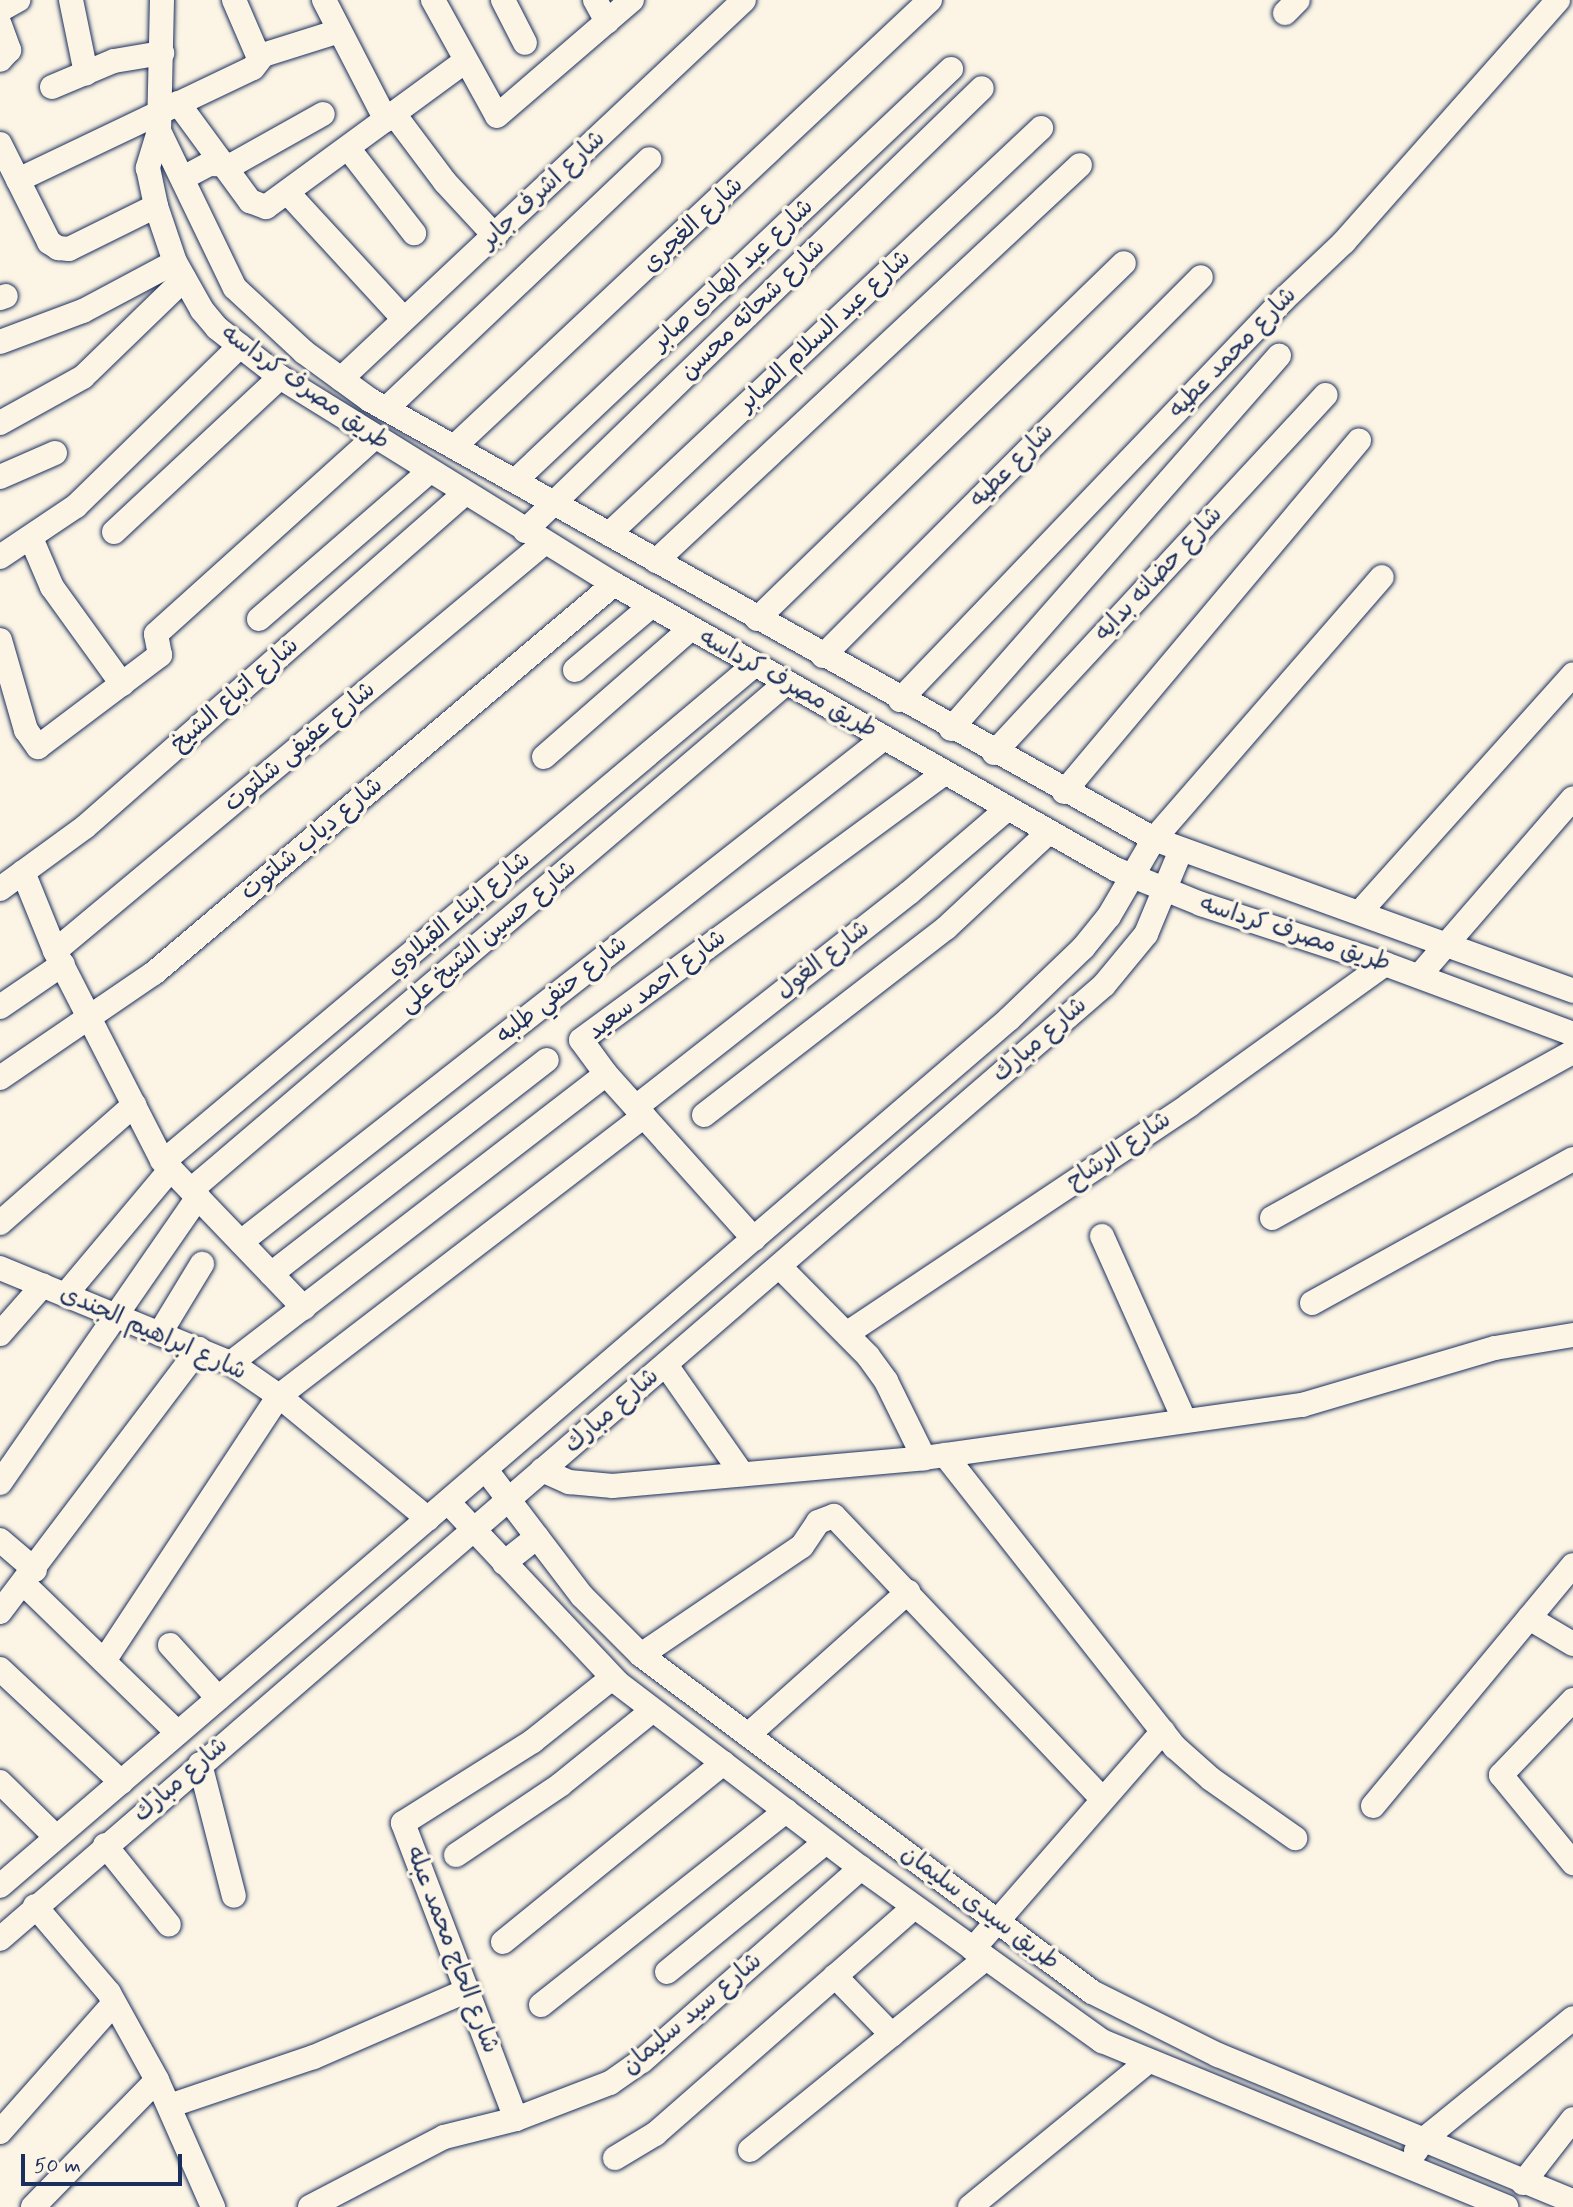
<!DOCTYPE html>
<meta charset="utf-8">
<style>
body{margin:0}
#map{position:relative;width:1573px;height:2207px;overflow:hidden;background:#fcf5e5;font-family:Mynerve,"Playpen Sans Arabic",sans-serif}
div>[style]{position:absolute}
.roads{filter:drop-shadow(0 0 2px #1b2f5e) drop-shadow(0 0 2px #1b2f5e)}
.street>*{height:24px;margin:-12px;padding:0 12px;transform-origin:12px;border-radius:12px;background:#fcf5e5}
span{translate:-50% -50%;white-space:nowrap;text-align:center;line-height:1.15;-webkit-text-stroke:7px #fcf5e5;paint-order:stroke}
.street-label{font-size:24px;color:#1b2f5e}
.scale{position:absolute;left:21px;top:2154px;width:161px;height:32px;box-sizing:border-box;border:4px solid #1b2f5e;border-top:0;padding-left:9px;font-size:21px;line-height:24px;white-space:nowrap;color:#1b2f5e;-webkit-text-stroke:5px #fcf5e5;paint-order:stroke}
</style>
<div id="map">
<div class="roads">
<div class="street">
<i style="left:71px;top:0;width:75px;rotate:78.4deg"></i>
<i style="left:162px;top:0;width:131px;rotate:91.3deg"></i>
<i style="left:159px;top:131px;width:39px;rotate:107deg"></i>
<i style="left:148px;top:168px;width:39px;rotate:78deg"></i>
<i style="left:156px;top:206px;width:59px;rotate:71.3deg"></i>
<i style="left:175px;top:262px;width:55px;rotate:60.6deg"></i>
<i style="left:202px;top:310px;width:23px;rotate:50deg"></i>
<i style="left:217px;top:328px;width:80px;rotate:37.9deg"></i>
<i style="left:280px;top:377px;width:393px;rotate:31.8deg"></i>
<i style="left:614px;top:584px;width:576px;rotate:29.63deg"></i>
<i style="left:1115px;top:869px;width:93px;rotate:22.1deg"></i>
<i style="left:1201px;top:904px;width:194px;rotate:18.1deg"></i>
<i style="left:1385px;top:964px;width:201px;rotate:20.4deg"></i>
<i style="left:234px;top:0;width:63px;rotate:66.7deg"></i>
<i style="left:324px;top:0;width:135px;rotate:62.7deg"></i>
<i style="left:433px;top:0;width:132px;rotate:61.1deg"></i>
<i style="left:497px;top:116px;width:178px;rotate:-40.7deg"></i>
<i style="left:503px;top:0;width:48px;rotate:62.9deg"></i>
<i style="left:595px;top:0;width:25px;rotate:61deg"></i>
<i style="left:0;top:10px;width:21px;rotate:-29deg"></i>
<i style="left:1285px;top:13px;width:18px;rotate:-45deg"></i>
<i style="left:0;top:25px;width:27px;rotate:70deg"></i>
<i style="left:9px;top:50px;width:13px;rotate:132deg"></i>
<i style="left:52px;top:87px;width:67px;rotate:-22.8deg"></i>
<i style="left:114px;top:61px;width:49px;rotate:-9.5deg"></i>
<i style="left:178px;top:103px;width:122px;rotate:53.7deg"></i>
<i style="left:250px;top:201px;width:17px;rotate:21deg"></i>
<i style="left:266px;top:207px;width:245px;rotate:-36.2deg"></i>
<i style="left:394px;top:114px;width:85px;rotate:53.1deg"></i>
<i style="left:445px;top:182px;width:74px;rotate:47.2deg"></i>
<i style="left:159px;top:131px;width:174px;rotate:64.2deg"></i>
<i style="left:235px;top:288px;width:94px;rotate:42.8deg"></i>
<i style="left:304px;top:352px;width:82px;rotate:36deg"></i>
<i style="left:370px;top:400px;width:899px;rotate:29.25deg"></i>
<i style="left:1154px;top:839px;width:446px;rotate:19.9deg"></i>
<i style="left:0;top:144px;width:110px;rotate:63.4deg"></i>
<i style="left:49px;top:242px;width:11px;rotate:34deg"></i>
<i style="left:58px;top:248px;width:11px;rotate:5deg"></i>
<i style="left:69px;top:249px;width:97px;rotate:-26.3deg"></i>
<i style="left:348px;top:148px;width:108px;rotate:52.2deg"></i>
<i style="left:183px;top:178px;width:30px;rotate:-28deg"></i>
<i style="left:209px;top:164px;width:23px;rotate:2deg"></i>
<i style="left:232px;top:165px;width:104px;rotate:-29.3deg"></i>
<i style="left:18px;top:180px;width:260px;rotate:-25.5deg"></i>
<i style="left:253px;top:68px;width:16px;rotate:-52deg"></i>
<i style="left:263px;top:55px;width:80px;rotate:-17.5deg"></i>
<i style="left:288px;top:193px;width:171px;rotate:47.4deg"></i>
<i style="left:0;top:298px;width:6px;rotate:-18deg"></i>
<i style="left:0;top:342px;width:89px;rotate:-20.5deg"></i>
<i style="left:83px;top:311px;width:104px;rotate:-28deg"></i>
<i style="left:341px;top:379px;width:553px;rotate:-43.24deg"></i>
<i style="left:386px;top:409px;width:363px;rotate:-43.5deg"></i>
<i style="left:0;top:423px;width:95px;rotate:-29deg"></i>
<i style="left:83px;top:377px;width:141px;rotate:-44.1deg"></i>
<i style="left:454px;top:447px;width:653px;rotate:-43.2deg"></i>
<i style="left:0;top:477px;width:60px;rotate:-23.6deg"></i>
<i style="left:515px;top:481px;width:600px;rotate:-43.38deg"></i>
<i style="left:525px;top:531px;width:636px;rotate:-44.11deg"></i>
<i style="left:114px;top:532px;width:227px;rotate:-43deg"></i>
<i style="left:609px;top:534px;width:593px;rotate:-43.22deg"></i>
<i style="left:31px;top:538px;width:53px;rotate:66.8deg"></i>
<i style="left:52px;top:587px;width:120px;rotate:54.2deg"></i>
<i style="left:0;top:557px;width:92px;rotate:-33.9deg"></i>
<i style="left:76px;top:506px;width:229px;rotate:-44.3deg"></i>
<i style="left:656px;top:561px;width:580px;rotate:-43.04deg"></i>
<i style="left:259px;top:619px;width:225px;rotate:-40.9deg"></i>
<i style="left:757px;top:619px;width:511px;rotate:-44.13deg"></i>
<i style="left:0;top:640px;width:94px;rotate:73.9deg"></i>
<i style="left:26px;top:730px;width:21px;rotate:55deg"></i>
<i style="left:38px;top:747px;width:153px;rotate:-37deg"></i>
<i style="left:160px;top:655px;width:21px;rotate:-101deg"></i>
<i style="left:156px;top:634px;width:293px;rotate:-42deg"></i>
<i style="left:823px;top:656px;width:535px;rotate:-45.08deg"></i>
<i style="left:575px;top:670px;width:99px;rotate:-40.1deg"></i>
<i style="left:900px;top:700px;width:555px;rotate:-46.24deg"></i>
<i style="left:1284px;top:299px;width:83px;rotate:-43.5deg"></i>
<i style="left:1344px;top:242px;width:323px;rotate:-48.5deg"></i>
<i style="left:951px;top:729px;width:497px;rotate:-48.7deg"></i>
<i style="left:994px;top:753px;width:488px;rotate:-47.2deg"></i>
<i style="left:544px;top:757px;width:194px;rotate:-41.2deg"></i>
<i style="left:1064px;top:792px;width:459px;rotate:-50deg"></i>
<i style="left:23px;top:872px;width:85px;rotate:67.9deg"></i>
<i style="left:55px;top:951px;width:235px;rotate:62.9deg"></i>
<i style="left:162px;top:1160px;width:205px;rotate:46.2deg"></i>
<i style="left:0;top:889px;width:105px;rotate:-36.1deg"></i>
<i style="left:85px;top:827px;width:505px;rotate:-41.3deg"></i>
<i style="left:1360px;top:912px;width:319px;rotate:-48.1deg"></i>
<i style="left:55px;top:951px;width:637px;rotate:-39.84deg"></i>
<i style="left:1419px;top:976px;width:235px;rotate:-49.1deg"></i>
<i style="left:0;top:1007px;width:76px;rotate:-34.3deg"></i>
<i style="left:0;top:1078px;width:186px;rotate:-34.3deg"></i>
<i style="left:154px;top:973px;width:602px;rotate:-40.22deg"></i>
<i style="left:636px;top:1107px;width:347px;rotate:-38.1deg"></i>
<i style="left:909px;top:893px;width:129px;rotate:-40.6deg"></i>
<i style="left:704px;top:1115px;width:306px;rotate:-37.7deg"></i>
<i style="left:946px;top:928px;width:141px;rotate:-43deg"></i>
<i style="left:164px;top:1161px;width:769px;rotate:-40.04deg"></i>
<i style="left:191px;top:1190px;width:780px;rotate:-40.43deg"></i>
<i style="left:1272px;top:1218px;width:344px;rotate:-28.9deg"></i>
<i style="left:0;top:1223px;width:179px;rotate:-41.4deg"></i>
<i style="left:1102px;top:1236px;width:201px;rotate:65.9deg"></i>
<i style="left:754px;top:1239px;width:222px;rotate:-131.9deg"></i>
<i style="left:606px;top:1074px;width:42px;rotate:-126.3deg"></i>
<i style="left:581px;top:1040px;width:451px;rotate:-36.3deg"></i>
<i style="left:241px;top:1242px;width:817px;rotate:-38.09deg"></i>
<i style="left:780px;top:1267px;width:125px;rotate:45.3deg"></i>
<i style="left:868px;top:1356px;width:31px;rotate:54deg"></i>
<i style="left:886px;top:1381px;width:86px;rotate:63.7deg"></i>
<i style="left:0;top:1268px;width:250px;rotate:22.4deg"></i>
<i style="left:231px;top:1363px;width:58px;rotate:34.5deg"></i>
<i style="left:279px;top:1396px;width:193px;rotate:39.5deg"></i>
<i style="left:271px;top:1274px;width:349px;rotate:-37.8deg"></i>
<i style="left:66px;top:1294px;width:163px;rotate:-50deg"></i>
<i style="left:1312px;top:1303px;width:298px;rotate:-28.9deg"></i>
<i style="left:849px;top:1332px;width:409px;rotate:-33.7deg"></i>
<i style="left:1189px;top:1105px;width:241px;rotate:-35.7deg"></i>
<i style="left:160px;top:1333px;width:81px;rotate:-58.7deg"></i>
<i style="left:0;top:1334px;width:65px;rotate:-48.7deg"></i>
<i style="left:231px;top:1363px;width:473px;rotate:-37.6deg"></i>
<i style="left:666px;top:1365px;width:133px;rotate:55.1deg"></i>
<i style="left:945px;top:1455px;width:372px;rotate:51.8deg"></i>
<i style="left:1175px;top:1747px;width:48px;rotate:41.6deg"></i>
<i style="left:1211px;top:1779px;width:103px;rotate:35.1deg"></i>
<i style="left:486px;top:1470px;width:158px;rotate:52.7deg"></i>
<i style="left:582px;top:1596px;width:83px;rotate:45deg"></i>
<i style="left:641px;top:1655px;width:563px;rotate:36.77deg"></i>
<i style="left:1092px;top:1992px;width:141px;rotate:26.6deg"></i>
<i style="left:1218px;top:2055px;width:384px;rotate:22.4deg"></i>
<i style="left:542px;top:1470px;width:30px;rotate:24deg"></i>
<i style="left:569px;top:1482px;width:44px;rotate:5.2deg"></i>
<i style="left:613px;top:1486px;width:312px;rotate:-5.1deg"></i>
<i style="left:924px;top:1458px;width:382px;rotate:-8deg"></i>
<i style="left:1302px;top:1405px;width:201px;rotate:-16.5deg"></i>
<i style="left:1495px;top:1348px;width:79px;rotate:-9.5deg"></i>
<i style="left:0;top:1483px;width:348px;rotate:-55.3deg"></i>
<i style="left:448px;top:1502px;width:248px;rotate:46.8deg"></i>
<i style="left:618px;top:1683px;width:305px;rotate:37.3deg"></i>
<i style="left:861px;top:1868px;width:297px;rotate:35.7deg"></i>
<i style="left:1102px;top:2041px;width:437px;rotate:22.3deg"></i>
<i style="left:0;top:1540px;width:46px;rotate:40.6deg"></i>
<i style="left:504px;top:1563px;width:42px;rotate:-38.2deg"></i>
<i style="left:24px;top:1584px;width:214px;rotate:44.1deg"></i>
<i style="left:0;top:1612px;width:330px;rotate:-52.9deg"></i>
<i style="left:1529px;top:1618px;width:51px;rotate:30.6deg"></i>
<i style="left:170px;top:1645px;width:72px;rotate:47.8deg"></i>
<i style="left:641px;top:1655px;width:194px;rotate:-34.1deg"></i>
<i style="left:802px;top:1546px;width:29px;rotate:-56deg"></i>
<i style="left:818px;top:1522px;width:17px;rotate:-21deg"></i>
<i style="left:834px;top:1516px;width:390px;rotate:46.5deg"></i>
<i style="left:104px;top:1661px;width:318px;rotate:-56.6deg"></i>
<i style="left:279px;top:1396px;width:460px;rotate:-37.5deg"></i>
<i style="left:0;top:1669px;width:166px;rotate:43deg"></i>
<i style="left:1573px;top:1700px;width:104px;rotate:133.8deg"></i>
<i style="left:1501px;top:1775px;width:114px;rotate:50.7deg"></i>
<i style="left:748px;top:1735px;width:215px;rotate:-41.8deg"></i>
<i style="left:200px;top:1764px;width:136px;rotate:75.6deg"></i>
<i style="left:0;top:1782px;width:78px;rotate:44.5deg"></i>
<i style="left:1373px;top:1806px;width:313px;rotate:-50.3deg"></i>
<i style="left:105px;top:1845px;width:102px;rotate:51.3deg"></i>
<i style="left:456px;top:1855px;width:125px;rotate:-33.9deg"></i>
<i style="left:560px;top:1785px;width:119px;rotate:-38.9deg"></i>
<i style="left:0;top:1886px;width:1330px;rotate:-40.67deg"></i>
<i style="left:1009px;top:1019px;width:103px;rotate:-43.8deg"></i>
<i style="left:1083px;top:948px;width:41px;rotate:-50.9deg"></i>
<i style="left:1109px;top:916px;width:89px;rotate:-59.7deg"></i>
<i style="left:1154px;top:839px;width:347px;rotate:-49deg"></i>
<i style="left:35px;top:1906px;width:114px;rotate:49.6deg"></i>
<i style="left:109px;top:1993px;width:99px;rotate:61.1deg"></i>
<i style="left:157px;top:2080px;width:139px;rotate:66.2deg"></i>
<i style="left:0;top:1939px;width:1459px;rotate:-40.83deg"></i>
<i style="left:1104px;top:985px;width:66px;rotate:-50.5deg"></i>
<i style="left:1146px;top:934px;width:91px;rotate:-67.4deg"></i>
<i style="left:503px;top:1942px;width:284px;rotate:-39.1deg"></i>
<i style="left:973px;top:1949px;width:289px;rotate:-48.9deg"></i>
<i style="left:667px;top:1972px;width:205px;rotate:-39.3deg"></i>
<i style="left:835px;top:1976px;width:82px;rotate:46deg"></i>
<i style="left:541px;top:2005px;width:313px;rotate:-38.4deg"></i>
<i style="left:169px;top:2106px;width:153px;rotate:-18.7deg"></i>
<i style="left:314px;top:2057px;width:168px;rotate:-23.5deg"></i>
<i style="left:516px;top:2119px;width:317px;rotate:-110.9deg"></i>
<i style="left:403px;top:1823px;width:154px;rotate:-32.2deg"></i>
<i style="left:533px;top:1741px;width:101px;rotate:-38.6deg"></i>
<i style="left:0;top:2132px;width:172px;rotate:-48.5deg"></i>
<i style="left:750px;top:2150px;width:304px;rotate:-39.1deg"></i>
<i style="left:1416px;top:2151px;width:13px;rotate:-58deg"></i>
<i style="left:1423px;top:2140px;width:193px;rotate:-39.1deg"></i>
<i style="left:615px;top:2158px;width:47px;rotate:-31deg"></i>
<i style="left:655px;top:2134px;width:344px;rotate:-41.2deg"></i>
<i style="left:1523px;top:2183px;width:81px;rotate:-52deg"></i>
<i style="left:33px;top:2207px;width:177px;rotate:-45.7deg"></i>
<i style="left:310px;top:2207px;width:151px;rotate:-27.6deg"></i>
<i style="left:444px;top:2137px;width:74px;rotate:-14deg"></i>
<i style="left:516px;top:2119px;width:101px;rotate:-21deg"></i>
<i style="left:610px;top:2083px;width:39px;rotate:-35deg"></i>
<i style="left:642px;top:2061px;width:292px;rotate:-41.4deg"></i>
<i style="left:970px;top:2207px;width:227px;rotate:-39.3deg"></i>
</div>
</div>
<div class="street-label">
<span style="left:543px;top:190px;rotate:-43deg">شارع اشرف جابر</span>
<span style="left:693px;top:225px;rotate:-43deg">شارع الغجرى</span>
<span style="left:733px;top:275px;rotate:-43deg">شارع عبد الهادى صابر</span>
<span style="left:753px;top:310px;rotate:-44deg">شارع شحاته محسن</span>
<span style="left:825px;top:331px;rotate:-43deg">شارع عبد السلام الصابر</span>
<span style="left:1233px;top:353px;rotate:-46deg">شارع محمد عطيه</span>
<span style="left:305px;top:388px;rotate:35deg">طريق مصرف كرداسه</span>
<span style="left:1012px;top:466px;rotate:-45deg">شارع عطيه</span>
<span style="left:1159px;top:574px;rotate:-47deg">شارع حضانه بدايه</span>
<span style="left:788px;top:684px;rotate:29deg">طريق مصرف كرداسه</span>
<span style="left:235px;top:695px;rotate:-41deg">شارع اتباع الشيخ</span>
<span style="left:300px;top:747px;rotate:-40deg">شارع عفيفى شلتوت</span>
<span style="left:312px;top:839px;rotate:-40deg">شارع دياب شلتوت</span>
<span style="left:459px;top:914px;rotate:-40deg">شارع ابناء القبلاوي</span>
<span style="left:1295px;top:934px;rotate:18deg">طريق مصرف كرداسه</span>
<span style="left:488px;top:937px;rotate:-40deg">شارع حسين الشيخ على</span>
<span style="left:823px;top:960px;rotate:-38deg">شارع الغول</span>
<span style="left:657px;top:985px;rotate:-37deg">شارع احمد سعيد</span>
<span style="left:562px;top:990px;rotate:-38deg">شارع حنفي طلبه</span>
<span style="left:1040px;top:1040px;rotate:-41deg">شارع مبارك</span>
<span style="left:1119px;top:1151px;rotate:-34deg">شارع الرشاح</span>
<span style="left:153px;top:1333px;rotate:24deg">شارع ابراهيم الجندى</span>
<span style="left:612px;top:1411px;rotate:-41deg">شارع مبارك</span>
<span style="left:181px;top:1780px;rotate:-41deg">شارع مبارك</span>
<span style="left:980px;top:1908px;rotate:37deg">طريق سيدى سليمان</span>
<span style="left:452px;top:1950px;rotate:69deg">شارع الحاج محمد عبله</span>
<span style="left:692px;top:2014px;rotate:-40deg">شارع سيد سليمان</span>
</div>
<div class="scale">50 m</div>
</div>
